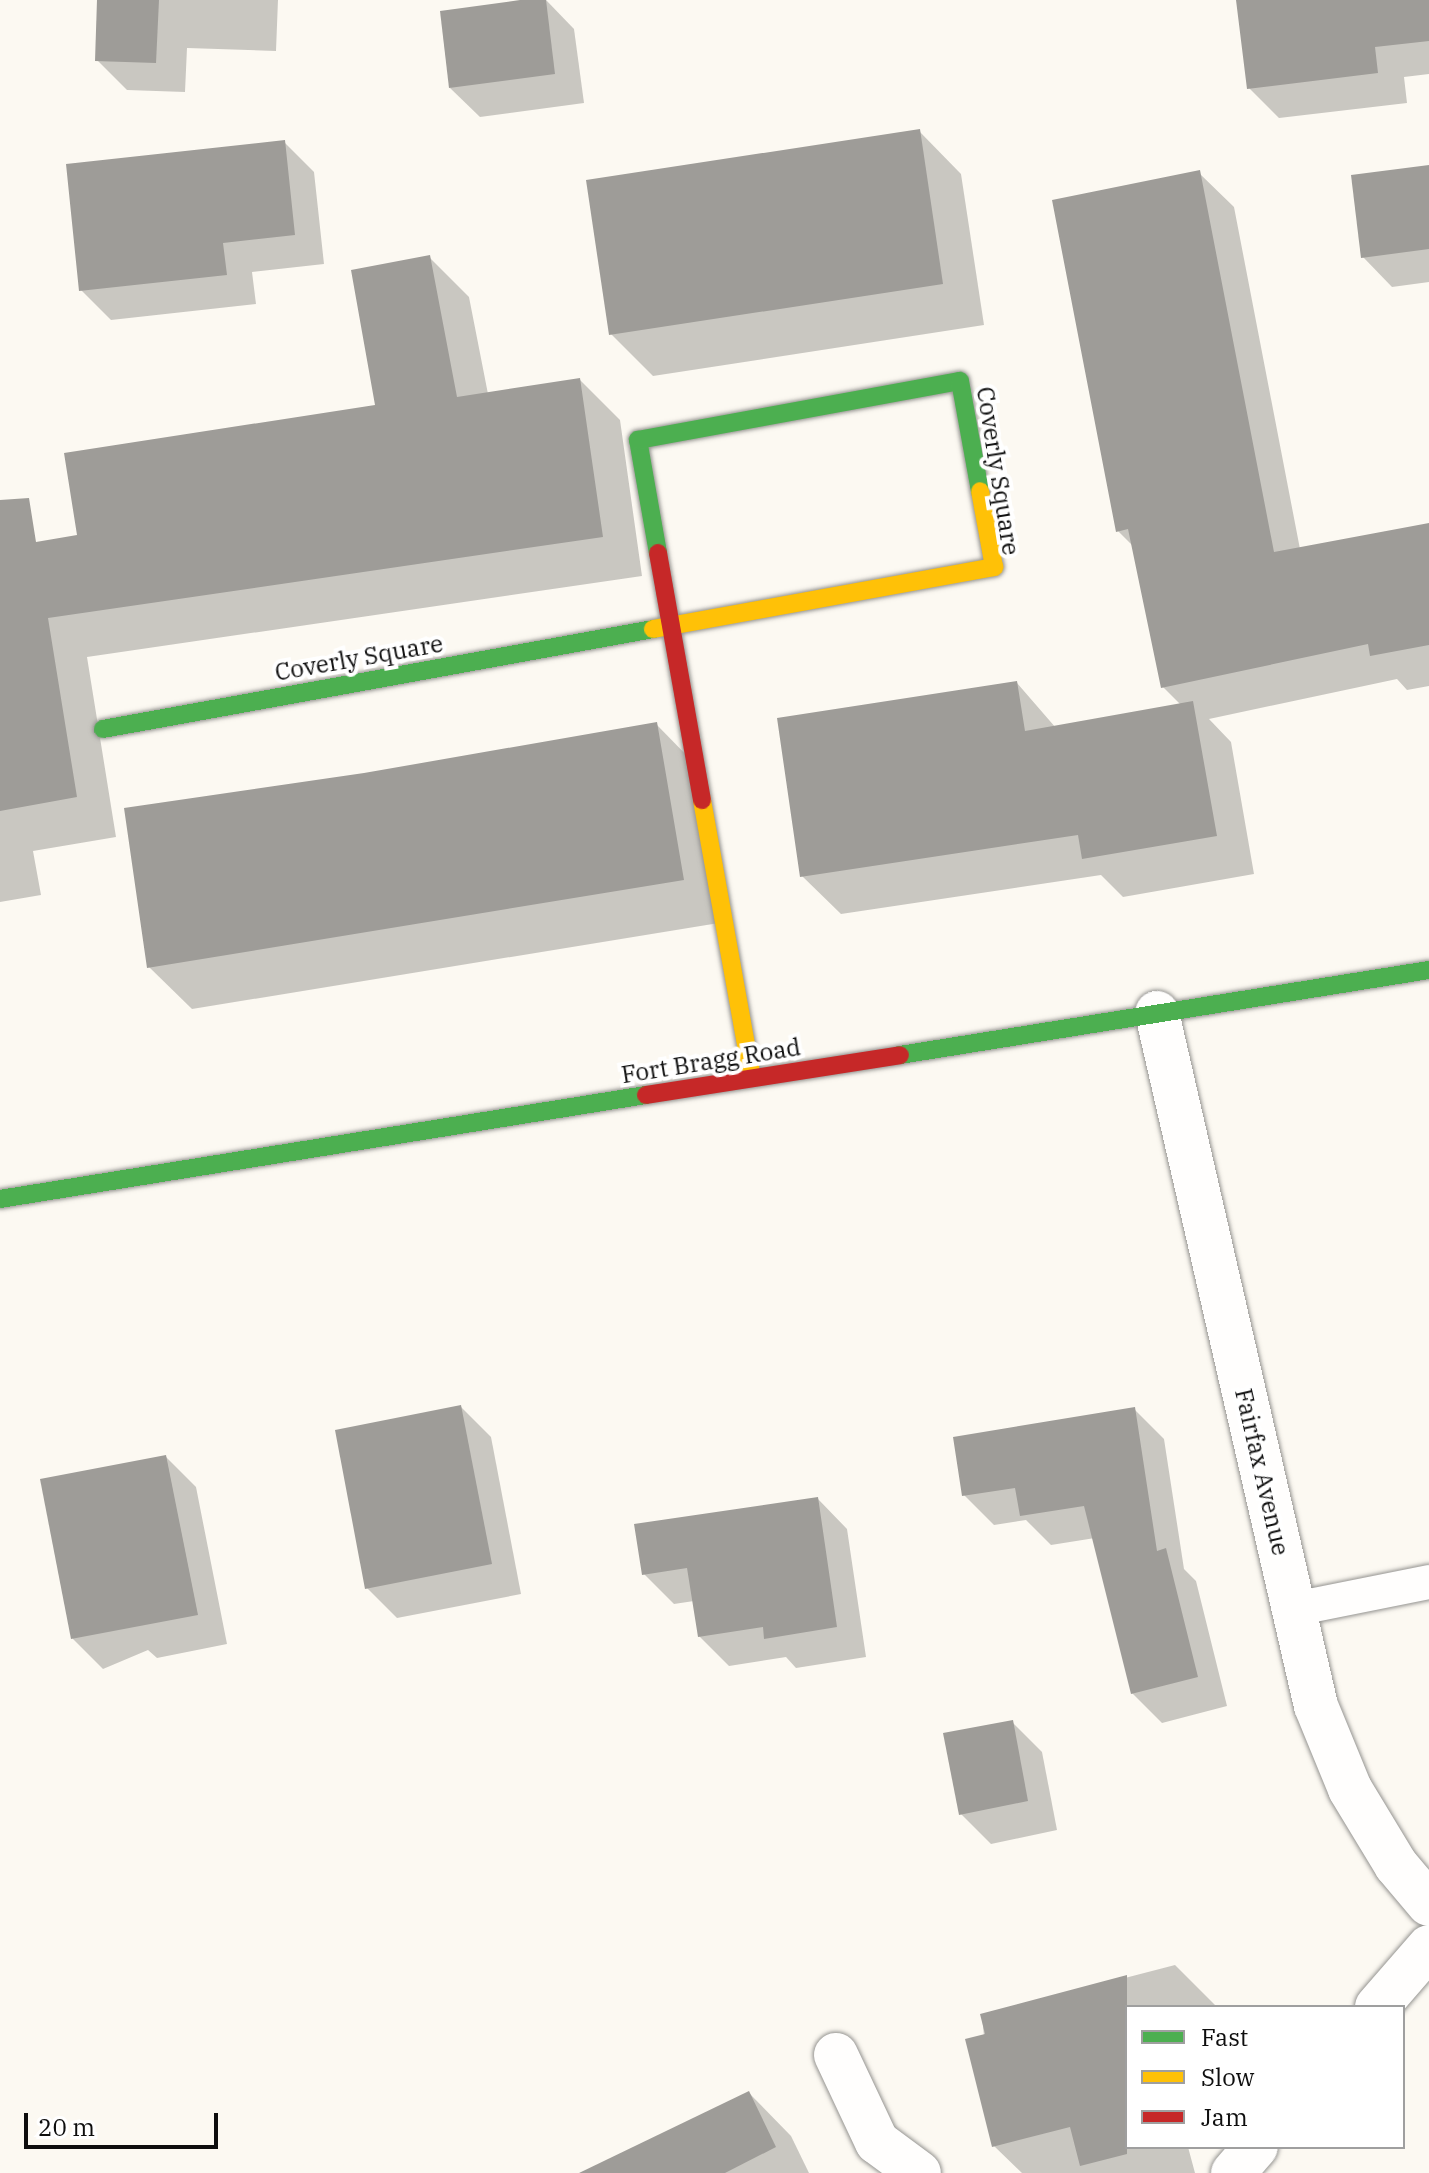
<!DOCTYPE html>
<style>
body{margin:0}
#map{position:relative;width:1429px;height:2173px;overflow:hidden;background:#fcf9f2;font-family:"IBM Plex Serif",serif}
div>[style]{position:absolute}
.shadow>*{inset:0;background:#0003}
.building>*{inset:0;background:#9e9c98}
.roads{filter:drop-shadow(0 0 2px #959491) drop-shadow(0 0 2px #959491)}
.lane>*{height:34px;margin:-17px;padding:0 17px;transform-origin:17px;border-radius:17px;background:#fffefd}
.street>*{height:44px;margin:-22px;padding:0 22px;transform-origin:22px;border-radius:22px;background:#fffefd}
.fast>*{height:18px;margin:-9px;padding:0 9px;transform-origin:9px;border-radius:9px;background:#4caf50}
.slow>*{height:18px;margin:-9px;padding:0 9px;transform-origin:9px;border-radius:9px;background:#ffc107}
.jam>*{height:18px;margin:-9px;padding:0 9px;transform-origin:9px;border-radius:9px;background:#c62828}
span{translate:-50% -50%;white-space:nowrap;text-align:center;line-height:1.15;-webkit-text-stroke:8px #fff;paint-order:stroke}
.street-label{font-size:24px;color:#0e0e0e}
.legend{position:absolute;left:1125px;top:2005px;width:280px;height:144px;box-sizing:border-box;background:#fff;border:2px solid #9f9f9f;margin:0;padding:10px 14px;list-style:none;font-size:24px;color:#0e0e0e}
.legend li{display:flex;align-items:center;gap:16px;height:40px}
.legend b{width:40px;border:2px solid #9f9f9f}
.scale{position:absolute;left:24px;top:2113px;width:194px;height:36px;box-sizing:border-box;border:4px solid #0e0e0e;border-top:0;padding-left:10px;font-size:24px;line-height:28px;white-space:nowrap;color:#0e0e0e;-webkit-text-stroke:6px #fff;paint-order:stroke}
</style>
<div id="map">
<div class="shadow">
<i style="clip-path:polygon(99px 0,278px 0,276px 51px,187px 48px,185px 92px,127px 90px,97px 60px)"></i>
<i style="clip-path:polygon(534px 0,546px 0,574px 29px,584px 103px,480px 117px,450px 88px)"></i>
<i style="clip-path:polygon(1238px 0,1429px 0,1429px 74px,1404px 77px,1407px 103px,1279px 118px,1249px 88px)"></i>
<i style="clip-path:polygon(919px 131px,961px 174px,984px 325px,653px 376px,611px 334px)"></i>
<i style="clip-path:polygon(284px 142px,314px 172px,324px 264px,252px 272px,256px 304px,111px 320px,81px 290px)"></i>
<i style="clip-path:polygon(1429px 167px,1429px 282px,1392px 287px,1363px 257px)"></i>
<i style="clip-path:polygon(1199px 173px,1234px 207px,1300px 549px,1429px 525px,1429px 686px,1407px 690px,1397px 679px,1209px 719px,1231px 742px,1254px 874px,1123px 897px,1101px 875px,841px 914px,802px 876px,1017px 683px,1056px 728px,1181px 705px,1163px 687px,1133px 546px,1118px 531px)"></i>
<i style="clip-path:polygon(429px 257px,469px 297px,488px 394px,580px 380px,620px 420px,642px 576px,87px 657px,116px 837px,33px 851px,41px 895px,0 902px,0 550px,79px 537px,377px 407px)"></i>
<i style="clip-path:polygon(656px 724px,698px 767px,725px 922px,192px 1009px,149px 967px,365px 775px)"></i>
<i style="clip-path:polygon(461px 1407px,491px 1437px,521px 1594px,397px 1618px,367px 1588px)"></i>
<i style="clip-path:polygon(1134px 1409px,1164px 1439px,1184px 1569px,1196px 1581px,1227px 1706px,1162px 1723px,1132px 1693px,1095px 1538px,1051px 1545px,1026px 1520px,994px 1525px,964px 1495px)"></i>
<i style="clip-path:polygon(166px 1457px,196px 1487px,227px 1644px,157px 1658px,148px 1650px,103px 1669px,73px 1639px,42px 1481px)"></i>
<i style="clip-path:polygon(818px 1499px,847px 1529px,866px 1657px,796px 1668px,786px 1657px,729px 1666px,699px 1636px,694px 1601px,674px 1604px,644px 1574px)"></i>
<i style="clip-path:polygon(1012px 1722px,1042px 1752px,1057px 1830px,991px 1844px,961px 1814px)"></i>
<i style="clip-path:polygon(1175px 1965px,1217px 2007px,1127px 2007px,1127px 2147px,1188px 2147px,1195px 2173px,1022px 2173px,994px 2146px,982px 2015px)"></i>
<i style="clip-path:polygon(749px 2093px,791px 2136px,809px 2173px,619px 2173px)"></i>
</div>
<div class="building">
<i style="clip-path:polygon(97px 0,159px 0,156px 63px,95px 61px)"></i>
<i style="clip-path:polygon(520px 0,546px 0,555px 74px,449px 88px,440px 11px)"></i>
<i style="clip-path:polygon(1236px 0,1429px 0,1429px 41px,1375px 47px,1378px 73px,1247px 89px)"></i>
<i style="clip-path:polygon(920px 129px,943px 284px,609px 335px,586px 180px)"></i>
<i style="clip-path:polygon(285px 140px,295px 235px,223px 243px,227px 275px,79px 291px,66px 164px)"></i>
<i style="clip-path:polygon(1429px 165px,1429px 249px,1361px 258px,1351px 175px)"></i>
<i style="clip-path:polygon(1200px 170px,1274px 552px,1429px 523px,1429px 645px,1370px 656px,1368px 644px,1161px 688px,1128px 529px,1116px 532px,1052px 200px)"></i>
<i style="clip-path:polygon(430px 255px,457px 397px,580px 378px,603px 537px,48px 618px,77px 797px,0 811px,0 500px,29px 498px,36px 542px,77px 535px,64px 453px,375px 405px,351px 270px)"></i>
<i style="clip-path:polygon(1017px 681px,1025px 731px,1193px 701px,1217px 836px,1082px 859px,1078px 835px,800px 877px,777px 718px)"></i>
<i style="clip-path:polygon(657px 722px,684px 880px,147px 968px,124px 808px,364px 773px)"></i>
<i style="clip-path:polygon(461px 1405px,492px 1564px,365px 1589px,335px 1430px)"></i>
<i style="clip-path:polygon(1135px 1407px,1157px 1551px,1166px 1548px,1198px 1677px,1131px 1694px,1084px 1506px,1020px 1516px,1015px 1488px,962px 1496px,953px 1437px)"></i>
<i style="clip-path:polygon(166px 1455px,198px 1615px,71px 1639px,40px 1479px)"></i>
<i style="clip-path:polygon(818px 1497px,837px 1627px,764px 1639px,763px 1627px,698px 1637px,687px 1568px,642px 1575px,634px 1524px)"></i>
<i style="clip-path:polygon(1013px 1720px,1028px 1801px,959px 1815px,943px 1733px)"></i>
<i style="clip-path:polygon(1127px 1975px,1127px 2154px,1080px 2166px,1070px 2127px,992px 2147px,965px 2039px,985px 2034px,980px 2014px)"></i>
<i style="clip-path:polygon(749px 2091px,776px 2147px,725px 2173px,579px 2173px)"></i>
</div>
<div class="roads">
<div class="lane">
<i style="left:1294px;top:1609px;width:138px;rotate:-11.3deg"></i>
</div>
<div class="street">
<i style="left:1157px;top:1013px;width:711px;rotate:77.08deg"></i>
<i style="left:1316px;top:1706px;width:90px;rotate:67.7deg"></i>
<i style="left:1350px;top:1789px;width:89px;rotate:58.8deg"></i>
<i style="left:1396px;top:1865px;width:51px;rotate:49.8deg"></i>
<i style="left:1377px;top:2007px;width:79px;rotate:-49.1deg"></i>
<i style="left:836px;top:2055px;width:96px;rotate:64.8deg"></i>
<i style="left:877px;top:2142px;width:52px;rotate:36.4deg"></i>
<i style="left:1233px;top:2173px;width:35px;rotate:-49deg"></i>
</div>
<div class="fast">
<i style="left:658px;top:553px;width:115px;rotate:-100deg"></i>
<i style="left:638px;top:440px;width:327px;rotate:-10.4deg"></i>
<i style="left:960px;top:381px;width:112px;rotate:79.7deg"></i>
<i style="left:103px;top:729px;width:559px;rotate:-10.3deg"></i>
<i style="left:900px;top:1055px;width:536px;rotate:-9.13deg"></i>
<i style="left:0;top:1199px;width:654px;rotate:-9.15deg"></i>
</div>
<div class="slow">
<i style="left:653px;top:629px;width:347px;rotate:-10.3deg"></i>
<i style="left:994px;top:567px;width:77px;rotate:-100.4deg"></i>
<i style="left:702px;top:800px;width:282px;rotate:79.8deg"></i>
</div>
<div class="jam">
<i style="left:658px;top:553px;width:251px;rotate:79.9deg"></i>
<i style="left:646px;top:1095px;width:257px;rotate:-8.9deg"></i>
</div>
</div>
<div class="street-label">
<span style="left:998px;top:471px;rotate:81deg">Coverly Square</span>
<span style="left:359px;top:658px;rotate:-10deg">Coverly Square</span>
<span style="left:711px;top:1061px;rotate:-9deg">Fort Bragg Road</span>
<span style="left:1262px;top:1472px;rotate:77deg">Fairfax Avenue</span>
</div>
<ul class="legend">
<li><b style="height:10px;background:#4caf50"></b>Fast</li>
<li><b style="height:10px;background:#ffc107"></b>Slow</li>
<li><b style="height:10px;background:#c62828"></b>Jam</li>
</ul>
<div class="scale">20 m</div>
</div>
